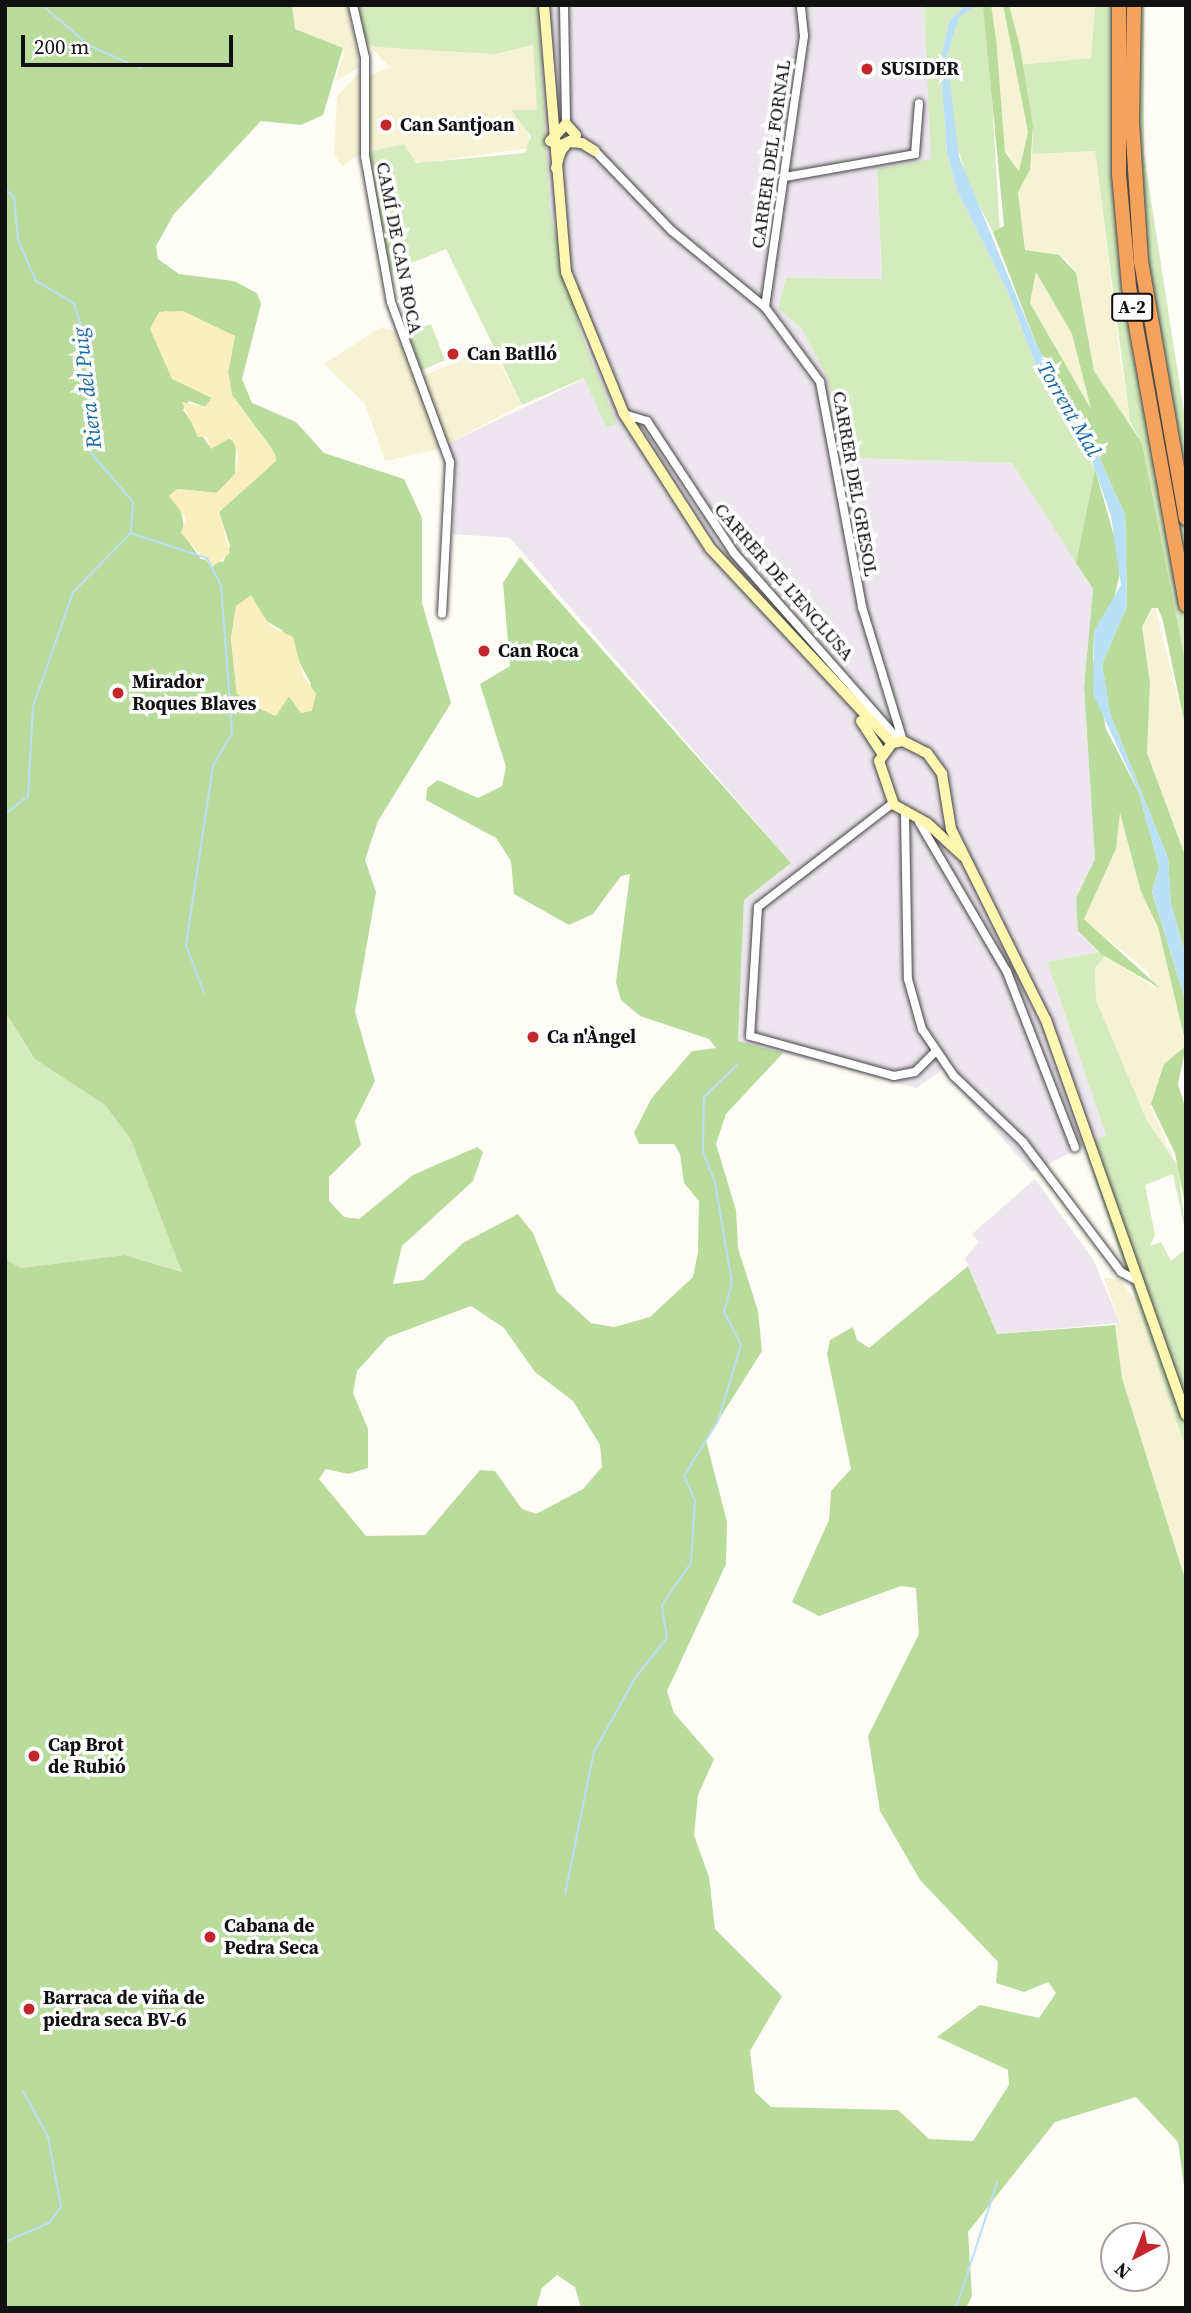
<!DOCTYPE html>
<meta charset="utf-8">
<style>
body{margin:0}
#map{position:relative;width:1191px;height:2313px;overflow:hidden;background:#fffdf5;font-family:"Source Serif 4",serif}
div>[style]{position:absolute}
.industrial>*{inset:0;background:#eee6ef}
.farmland>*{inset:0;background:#f6f3d4}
.green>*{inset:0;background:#d5ebbd}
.forest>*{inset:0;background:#b9dc9c}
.sand>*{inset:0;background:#fbeec1}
.water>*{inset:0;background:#b9e0f7}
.stream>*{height:2px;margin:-1px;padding:0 1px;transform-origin:1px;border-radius:1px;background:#b9e0f7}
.roads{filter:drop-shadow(0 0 2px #444) drop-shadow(0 0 2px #444)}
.street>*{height:8px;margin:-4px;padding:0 4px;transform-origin:4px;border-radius:4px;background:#fff}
.secondary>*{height:10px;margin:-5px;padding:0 5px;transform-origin:5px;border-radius:5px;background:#fff6b0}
.highway>*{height:14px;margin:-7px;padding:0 7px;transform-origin:7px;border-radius:7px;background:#f5a25d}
.dots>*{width:19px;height:19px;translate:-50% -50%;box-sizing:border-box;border:4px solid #fff;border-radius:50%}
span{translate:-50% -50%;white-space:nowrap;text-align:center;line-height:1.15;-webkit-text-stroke:7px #fff;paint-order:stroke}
.shield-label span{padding:2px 5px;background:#fff;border:2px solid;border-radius:5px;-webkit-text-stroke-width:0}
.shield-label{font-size:18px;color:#111;font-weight:700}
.poi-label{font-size:19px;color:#111;font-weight:700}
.left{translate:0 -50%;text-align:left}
.street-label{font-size:19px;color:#111}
.water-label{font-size:21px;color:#1768a6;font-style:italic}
.frame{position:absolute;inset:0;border:7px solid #111;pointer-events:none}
.north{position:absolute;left:1100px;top:2222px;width:70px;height:70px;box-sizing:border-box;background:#fff;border:2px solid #a0a0a0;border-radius:50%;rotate:222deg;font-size:19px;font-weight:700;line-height:28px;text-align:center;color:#111}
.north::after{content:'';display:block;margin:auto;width:24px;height:32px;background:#c4262e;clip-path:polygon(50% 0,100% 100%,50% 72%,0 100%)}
.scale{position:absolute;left:21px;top:35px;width:212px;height:32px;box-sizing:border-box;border:4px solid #111;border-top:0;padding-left:9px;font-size:21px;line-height:24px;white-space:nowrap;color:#111;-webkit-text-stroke:5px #fff;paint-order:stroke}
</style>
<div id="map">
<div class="industrial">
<i style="clip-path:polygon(538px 5px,924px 5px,932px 160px,877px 170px,882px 279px,786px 278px,778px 307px,801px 328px,827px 377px,848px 458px,1012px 463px,1093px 589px,1084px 687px,1095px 859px,1076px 898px,1078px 931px,1098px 952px,1047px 962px,1106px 1135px,1032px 1172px,942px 1070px,917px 1088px,738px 1041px,744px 900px,791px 863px,510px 538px,453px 534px,455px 466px,447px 444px,596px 373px,550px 211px)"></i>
<i style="clip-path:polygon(1035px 1179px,1093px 1259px,1120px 1323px,997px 1334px,965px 1258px,979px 1242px,972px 1234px)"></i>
</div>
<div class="farmland">
<i style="clip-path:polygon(292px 5px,348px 5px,360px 67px,335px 82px,344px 53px,295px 29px)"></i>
<i style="clip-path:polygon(991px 5px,1003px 5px,1028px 132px,1019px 171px,1004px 148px)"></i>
<i style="clip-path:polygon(1009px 5px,1095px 5px,1091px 58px,1018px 65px)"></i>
<i style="clip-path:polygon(365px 42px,495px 54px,534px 45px,538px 110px,512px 111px,526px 123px,531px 148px,420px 163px,411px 160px,404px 144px,368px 152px,369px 76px,390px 67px)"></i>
<i style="clip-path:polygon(359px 73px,361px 153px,343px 166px,334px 155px,337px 96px)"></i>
<i style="clip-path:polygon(1095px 151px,1121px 362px,1130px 422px,1118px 414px,1094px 371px,1076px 273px,1065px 258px,1029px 255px,1025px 246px,1018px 192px,1032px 154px)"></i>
<i style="clip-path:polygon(1037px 272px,1072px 334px,1091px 409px,1030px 303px)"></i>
<i style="clip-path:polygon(381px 327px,397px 332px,443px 448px,385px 461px,365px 404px,324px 364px)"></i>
<i style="clip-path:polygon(491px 346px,522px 405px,447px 444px,419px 378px)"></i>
<i style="clip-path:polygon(1155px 607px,1186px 731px,1186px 858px,1147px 753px,1150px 683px,1142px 627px)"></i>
<i style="clip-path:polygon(1120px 813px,1141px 892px,1158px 927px,1185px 1042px,1182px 1052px,1164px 1064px,1151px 1107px,1173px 1158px,1146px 1119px,1096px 1000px,1095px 968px,1105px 956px,1154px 987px,1148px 972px,1084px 919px,1116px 849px)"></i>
<i style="clip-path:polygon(1104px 1278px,1119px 1279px,1136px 1301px,1186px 1449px,1186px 1582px,1122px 1378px,1115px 1325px,1120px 1323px)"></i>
</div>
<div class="green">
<i style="clip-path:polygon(355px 5px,538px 5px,550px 211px,581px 333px,617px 424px,606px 427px,584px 378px,522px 405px,446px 249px,387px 273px,368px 152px,404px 144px,416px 163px,525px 153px,531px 136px,511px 110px,537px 110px,533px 45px,495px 54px,376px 47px,365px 42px)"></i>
<i style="clip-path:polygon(924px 5px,966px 5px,949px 21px,940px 62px,947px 154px,958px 193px,1009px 295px,1039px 374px,1095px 469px,1076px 563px,1012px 463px,848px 458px,827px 377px,801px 328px,778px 308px,786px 278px,882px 279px,877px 169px,931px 159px)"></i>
<i style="clip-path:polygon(977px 5px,983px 5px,987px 19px,1000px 232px,993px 232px,968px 184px,953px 130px,947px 56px,959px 18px)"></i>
<i style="clip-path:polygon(1095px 5px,1144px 5px,1144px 155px,1186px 425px,1186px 665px,1142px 443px,1130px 422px,1095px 151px,1032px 154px,1033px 126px,1018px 65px,1091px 58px)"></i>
<i style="clip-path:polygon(431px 324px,445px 360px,418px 372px,405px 334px)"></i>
<i style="clip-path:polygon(1098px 952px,1105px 956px,1095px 968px,1096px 1000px,1146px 1119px,1178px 1166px,1186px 1235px,1173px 1174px,1145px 1185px,1155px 1235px,1150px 1246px,1161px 1242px,1171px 1261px,1186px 1249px,1186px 1449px,1084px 1146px,1106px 1135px,1047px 962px)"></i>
<i style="clip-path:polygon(5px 1011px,71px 1082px,105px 1105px,131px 1140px,183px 1272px,125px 1255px,21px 1268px,5px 1259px)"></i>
</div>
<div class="forest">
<i style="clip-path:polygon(evenodd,5px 5px,292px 5px,295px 29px,343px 48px,323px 115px,301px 125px,261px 121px,174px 214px,156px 246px,158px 259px,179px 274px,234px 281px,257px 293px,261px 304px,242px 379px,252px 403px,296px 422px,324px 453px,404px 479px,422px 518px,422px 603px,451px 703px,378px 821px,365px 860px,376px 892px,355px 1012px,375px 1081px,355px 1121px,361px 1145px,329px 1177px,329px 1201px,344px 1217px,359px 1219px,413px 1175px,477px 1147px,483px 1152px,473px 1181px,402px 1246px,393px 1284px,423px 1280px,463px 1243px,518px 1214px,533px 1233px,557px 1292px,591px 1323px,614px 1327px,650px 1317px,693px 1277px,698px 1252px,699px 1201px,684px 1183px,680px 1154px,674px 1144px,639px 1144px,634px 1133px,651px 1099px,692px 1051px,716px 1048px,709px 1039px,640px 1016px,621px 1000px,616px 982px,630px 874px,621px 876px,593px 914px,569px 925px,514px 894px,511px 861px,496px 838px,426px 800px,427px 788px,438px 780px,478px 798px,502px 786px,506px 767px,480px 684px,510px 666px,503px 583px,520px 557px,791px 863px,744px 900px,738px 1041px,783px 1053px,726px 1114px,716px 1144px,736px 1210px,738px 1248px,758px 1311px,762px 1351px,706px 1440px,727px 1522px,726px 1564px,667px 1691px,674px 1713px,714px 1759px,698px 1795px,694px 1835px,709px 1877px,715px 1929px,782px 1996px,750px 2051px,755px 2092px,771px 2107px,898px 2110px,929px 2139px,973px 2141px,1009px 2085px,1008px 2070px,937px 2037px,980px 2005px,1039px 2018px,1056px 1993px,1048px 1982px,1024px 1992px,996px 1983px,998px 1962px,920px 1880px,880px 1811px,868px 1736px,919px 1634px,916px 1588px,901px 1586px,819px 1616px,792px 1602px,829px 1520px,831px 1491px,851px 1469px,827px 1354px,830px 1340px,853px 1327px,857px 1340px,869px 1348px,968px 1266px,997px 1334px,1115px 1325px,1122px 1378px,1186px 1582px,1186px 2201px,1178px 2142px,1136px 2097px,1055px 2122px,968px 2232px,972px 2296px,966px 2308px,581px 2308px,575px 2287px,557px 2275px,542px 2288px,536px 2308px,5px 2308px,5px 1259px,21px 1268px,125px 1255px,182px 1272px,131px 1140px,105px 1105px,35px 1059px,5px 1011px,5px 5px,165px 311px,235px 336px,228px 372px,232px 395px,272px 449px,267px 469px,219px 512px,230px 546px,223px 562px,201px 559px,186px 538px,177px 489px,217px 493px,235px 474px,236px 442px,225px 437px,211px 448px,183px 410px,189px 401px,205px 407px,212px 398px,189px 386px,161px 352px,151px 329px,165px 311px,5px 5px,251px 596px,266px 621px,282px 630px,311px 684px,301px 713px,289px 696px,279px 710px,264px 711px,237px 694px,231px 639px,236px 606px,251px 596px,5px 5px,471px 1306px,504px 1328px,535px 1372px,573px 1401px,600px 1445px,602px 1467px,583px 1489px,536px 1514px,522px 1509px,495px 1471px,480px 1470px,425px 1535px,366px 1536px,319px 1479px,326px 1469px,348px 1474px,368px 1468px,368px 1429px,353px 1393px,357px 1371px,388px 1337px,471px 1306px)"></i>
<i style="clip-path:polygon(evenodd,983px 5px,991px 5px,996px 38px,1005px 152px,1019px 171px,1028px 132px,1003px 5px,1009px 5px,1020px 47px,1033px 126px,1030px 170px,1018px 192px,1025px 250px,1059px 255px,1076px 273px,1094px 371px,1142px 443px,1186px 665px,1186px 731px,1163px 621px,1158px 608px,1152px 608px,1142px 627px,1150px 683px,1147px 753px,1186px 858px,1186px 957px,1171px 904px,1168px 858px,1110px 714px,1102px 664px,1127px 606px,1125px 515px,1089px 435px,1037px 346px,993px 232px,1004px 226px,983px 5px,1036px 272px,1072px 334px,1091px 409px,1030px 303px,1036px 272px)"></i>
<i style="clip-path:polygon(1095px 469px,1122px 564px,1113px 603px,1094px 631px,1093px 659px,1106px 729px,1139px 793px,1159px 867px,1152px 892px,1186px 1003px,1186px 1045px,1158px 927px,1141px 892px,1120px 813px,1116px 849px,1084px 919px,1160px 988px,1101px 954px,1078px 931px,1076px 898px,1095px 859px,1084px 687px,1093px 589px,1076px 563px)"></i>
<i style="clip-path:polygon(1186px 1046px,1178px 1084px,1186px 1110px,1186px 1210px,1175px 1153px,1151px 1104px,1164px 1064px)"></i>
</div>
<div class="sand">
<i style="clip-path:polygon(183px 311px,235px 336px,228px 372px,232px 395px,275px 454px,276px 461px,219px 512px,230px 553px,212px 567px,181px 533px,186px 518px,169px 496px,177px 489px,217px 493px,235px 474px,238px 455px,232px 437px,211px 449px,207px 437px,198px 437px,182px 402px,205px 407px,212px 398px,172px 379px,150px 329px,159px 312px)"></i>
<i style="clip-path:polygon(251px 595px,270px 626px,293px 637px,303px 675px,316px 694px,312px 711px,301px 713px,289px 696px,276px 716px,270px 714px,237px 694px,231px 639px,236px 606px)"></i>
</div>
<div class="water">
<i style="clip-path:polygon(966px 5px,977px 5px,959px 18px,947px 56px,959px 157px,1037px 346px,1089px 435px,1125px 515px,1127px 606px,1102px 664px,1110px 714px,1168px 858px,1171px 904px,1186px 957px,1186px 1003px,1152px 892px,1159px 867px,1139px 793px,1093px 694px,1094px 631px,1121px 585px,1111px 516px,1092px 461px,1039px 374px,1009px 295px,958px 193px,947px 154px,940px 62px,949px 21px)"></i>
</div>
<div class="stream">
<i style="left:42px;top:5px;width:63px;rotate:40.5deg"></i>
<i style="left:90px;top:46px;width:55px;rotate:23.7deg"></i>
<i style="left:5px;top:189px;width:12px;rotate:42deg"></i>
<i style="left:14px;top:197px;width:43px;rotate:84.7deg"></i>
<i style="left:18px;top:240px;width:45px;rotate:66.3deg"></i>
<i style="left:36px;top:281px;width:44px;rotate:30.1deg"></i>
<i style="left:74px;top:303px;width:42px;rotate:73.3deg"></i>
<i style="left:86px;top:343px;width:110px;rotate:87.4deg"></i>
<i style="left:91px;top:453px;width:65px;rotate:49.4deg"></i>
<i style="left:133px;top:502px;width:31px;rotate:94deg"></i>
<i style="left:131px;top:533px;width:83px;rotate:134.5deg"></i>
<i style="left:73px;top:592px;width:122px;rotate:109.2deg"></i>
<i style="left:33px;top:707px;width:89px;rotate:93.2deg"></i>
<i style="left:28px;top:796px;width:29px;rotate:142deg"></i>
<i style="left:133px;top:534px;width:78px;rotate:18deg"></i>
<i style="left:207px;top:558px;width:30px;rotate:63deg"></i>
<i style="left:221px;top:585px;width:148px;rotate:85.7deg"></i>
<i style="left:232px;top:733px;width:38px;rotate:120deg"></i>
<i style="left:213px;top:766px;width:181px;rotate:98.6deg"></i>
<i style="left:186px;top:945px;width:51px;rotate:69.4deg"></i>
<i style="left:565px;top:1894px;width:145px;rotate:-78.5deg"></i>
<i style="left:594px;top:1752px;width:85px;rotate:-61deg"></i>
<i style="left:635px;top:1678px;width:51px;rotate:-51.3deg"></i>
<i style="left:667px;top:1638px;width:33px;rotate:-99deg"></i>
<i style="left:662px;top:1605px;width:51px;rotate:-55.4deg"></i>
<i style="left:691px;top:1563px;width:63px;rotate:-86.4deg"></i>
<i style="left:695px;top:1500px;width:26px;rotate:-115deg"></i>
<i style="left:684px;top:1476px;width:65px;rotate:-58.3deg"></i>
<i style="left:718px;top:1421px;width:79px;rotate:-73.2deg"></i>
<i style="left:741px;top:1345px;width:37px;rotate:-117deg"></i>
<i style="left:724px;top:1312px;width:30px;rotate:-75deg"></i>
<i style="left:732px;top:1283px;width:102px;rotate:-99.6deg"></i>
<i style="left:715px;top:1182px;width:32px;rotate:-112deg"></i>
<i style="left:703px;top:1152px;width:55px;rotate:-89deg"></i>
<i style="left:704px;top:1097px;width:46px;rotate:-44.1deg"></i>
<i style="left:5px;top:2242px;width:48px;rotate:-23.4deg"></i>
<i style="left:49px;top:2223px;width:20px;rotate:-53deg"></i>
<i style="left:61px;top:2207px;width:71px;rotate:-100.5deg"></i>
<i style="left:48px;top:2137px;width:52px;rotate:-118.5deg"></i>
<i style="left:956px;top:2308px;width:132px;rotate:-71.8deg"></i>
</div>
<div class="roads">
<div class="street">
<i style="left:353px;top:5px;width:54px;rotate:77.2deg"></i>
<i style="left:365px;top:58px;width:98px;rotate:90deg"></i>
<i style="left:365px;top:156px;width:148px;rotate:79.9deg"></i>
<i style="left:391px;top:302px;width:171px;rotate:69.8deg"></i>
<i style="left:450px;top:462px;width:152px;rotate:93deg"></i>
<i style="left:564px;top:5px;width:119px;rotate:89deg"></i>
<i style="left:595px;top:151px;width:111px;rotate:46.1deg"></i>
<i style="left:672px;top:231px;width:120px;rotate:39.3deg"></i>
<i style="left:765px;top:307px;width:93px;rotate:53.7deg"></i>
<i style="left:820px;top:382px;width:229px;rotate:79.4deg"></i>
<i style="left:862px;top:607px;width:140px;rotate:73deg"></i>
<i style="left:785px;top:177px;width:132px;rotate:-10deg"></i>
<i style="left:915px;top:154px;width:51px;rotate:-85.5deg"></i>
<i style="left:765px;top:307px;width:274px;rotate:-81.8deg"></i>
<i style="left:804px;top:36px;width:31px;rotate:-96deg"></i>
<i style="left:624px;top:414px;width:24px;rotate:17deg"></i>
<i style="left:647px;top:421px;width:158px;rotate:56.6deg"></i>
<i style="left:734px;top:553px;width:251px;rotate:48.6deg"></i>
<i style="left:893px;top:803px;width:170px;rotate:142.4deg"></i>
<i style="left:758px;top:907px;width:129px;rotate:93.5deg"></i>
<i style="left:750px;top:1036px;width:149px;rotate:15.5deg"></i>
<i style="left:894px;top:1076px;width:21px;rotate:-11deg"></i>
<i style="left:915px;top:1072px;width:27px;rotate:-45deg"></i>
<i style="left:905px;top:815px;width:164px;rotate:89deg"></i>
<i style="left:908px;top:979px;width:52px;rotate:74.4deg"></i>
<i style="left:922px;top:1029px;width:57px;rotate:55.8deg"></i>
<i style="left:954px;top:1076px;width:95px;rotate:43.7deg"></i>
<i style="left:1023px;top:1142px;width:163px;rotate:53deg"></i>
<i style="left:1121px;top:1272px;width:21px;rotate:28deg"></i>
<i style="left:919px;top:822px;width:174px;rotate:59.6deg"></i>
<i style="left:1007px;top:972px;width:188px;rotate:68.8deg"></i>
</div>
<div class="secondary">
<i style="left:544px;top:5px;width:268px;rotate:85.3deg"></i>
<i style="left:566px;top:272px;width:153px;rotate:67.8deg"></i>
<i style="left:624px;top:414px;width:159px;rotate:57.3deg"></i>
<i style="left:710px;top:548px;width:267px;rotate:47deg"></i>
<i style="left:556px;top:168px;width:18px;rotate:-74deg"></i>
<i style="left:561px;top:151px;width:5px;rotate:-53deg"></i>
<i style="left:564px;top:147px;width:6px;rotate:-51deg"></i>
<i style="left:568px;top:142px;width:7px;rotate:-27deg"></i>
<i style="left:574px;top:139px;width:4px;rotate:-63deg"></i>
<i style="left:576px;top:135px;width:15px;rotate:-132deg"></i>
<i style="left:566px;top:124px;width:23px;rotate:133deg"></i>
<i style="left:550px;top:141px;width:12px;rotate:20deg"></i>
<i style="left:561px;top:145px;width:8px;rotate:-23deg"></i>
<i style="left:568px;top:142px;width:14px;rotate:4deg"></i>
<i style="left:582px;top:143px;width:15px;rotate:32deg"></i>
<i style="left:861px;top:721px;width:38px;rotate:57deg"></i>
<i style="left:963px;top:856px;width:49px;rotate:-137.5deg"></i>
<i style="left:927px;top:823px;width:38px;rotate:-151deg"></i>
<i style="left:894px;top:805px;width:46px;rotate:-108.8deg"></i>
<i style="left:879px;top:761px;width:22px;rotate:-54deg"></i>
<i style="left:892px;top:743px;width:11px;rotate:-10deg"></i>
<i style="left:903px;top:741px;width:27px;rotate:27deg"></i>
<i style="left:927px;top:753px;width:26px;rotate:54deg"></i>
<i style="left:942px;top:774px;width:56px;rotate:80.7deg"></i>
<i style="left:951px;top:829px;width:213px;rotate:63.6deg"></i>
<i style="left:1046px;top:1020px;width:419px;rotate:70.5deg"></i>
</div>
<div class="highway">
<i style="left:1119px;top:5px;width:169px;rotate:90deg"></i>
<i style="left:1119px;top:174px;width:113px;rotate:84.9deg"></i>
<i style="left:1129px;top:287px;width:323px;rotate:79.8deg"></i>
<i style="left:1134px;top:5px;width:117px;rotate:91deg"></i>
<i style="left:1132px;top:122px;width:139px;rotate:86.3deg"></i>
<i style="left:1141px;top:261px;width:261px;rotate:80.1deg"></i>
</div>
</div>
<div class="dots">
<i style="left:867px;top:69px;background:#c4262e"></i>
<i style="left:386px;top:125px;background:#c4262e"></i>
<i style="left:453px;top:354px;background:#c4262e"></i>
<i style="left:484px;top:651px;background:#c4262e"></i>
<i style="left:118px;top:693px;background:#c4262e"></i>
<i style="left:533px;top:1037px;background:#c4262e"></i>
<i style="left:34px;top:1756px;background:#c4262e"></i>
<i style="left:210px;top:1937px;background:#c4262e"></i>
<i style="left:29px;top:2009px;background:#c4262e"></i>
</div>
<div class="shield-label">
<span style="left:1132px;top:307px">A-2</span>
</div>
<div class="poi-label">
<span class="left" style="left:881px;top:69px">SUSIDER</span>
<span class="left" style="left:400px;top:125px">Can Santjoan</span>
<span class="left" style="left:467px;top:354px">Can Batlló</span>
<span class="left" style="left:498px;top:651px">Can Roca</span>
<span class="left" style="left:132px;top:693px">Mirador<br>Roques Blaves</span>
<span class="left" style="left:547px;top:1037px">Ca n'Àngel</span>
<span class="left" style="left:48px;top:1756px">Cap Brot<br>de Rubió</span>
<span class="left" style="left:224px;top:1937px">Cabana de<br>Pedra Seca</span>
<span class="left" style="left:43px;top:2009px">Barraca de viña de<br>piedra seca BV-6</span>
</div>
<div class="street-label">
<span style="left:771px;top:154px;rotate:-82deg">CARRER DEL FORNAL</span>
<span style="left:399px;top:248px;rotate:79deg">CAMÍ DE CAN ROCA</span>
<span style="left:855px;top:484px;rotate:80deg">CARRER DEL GRESOL</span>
<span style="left:784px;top:582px;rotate:49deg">CARRER DE L'ENCLUSA</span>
</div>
<div class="water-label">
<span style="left:87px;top:388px;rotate:-97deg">Riera del Puig</span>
<span style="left:1069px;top:409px;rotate:60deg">Torrent Mal</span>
</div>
<div class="frame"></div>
<div class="north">N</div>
<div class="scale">200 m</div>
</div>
